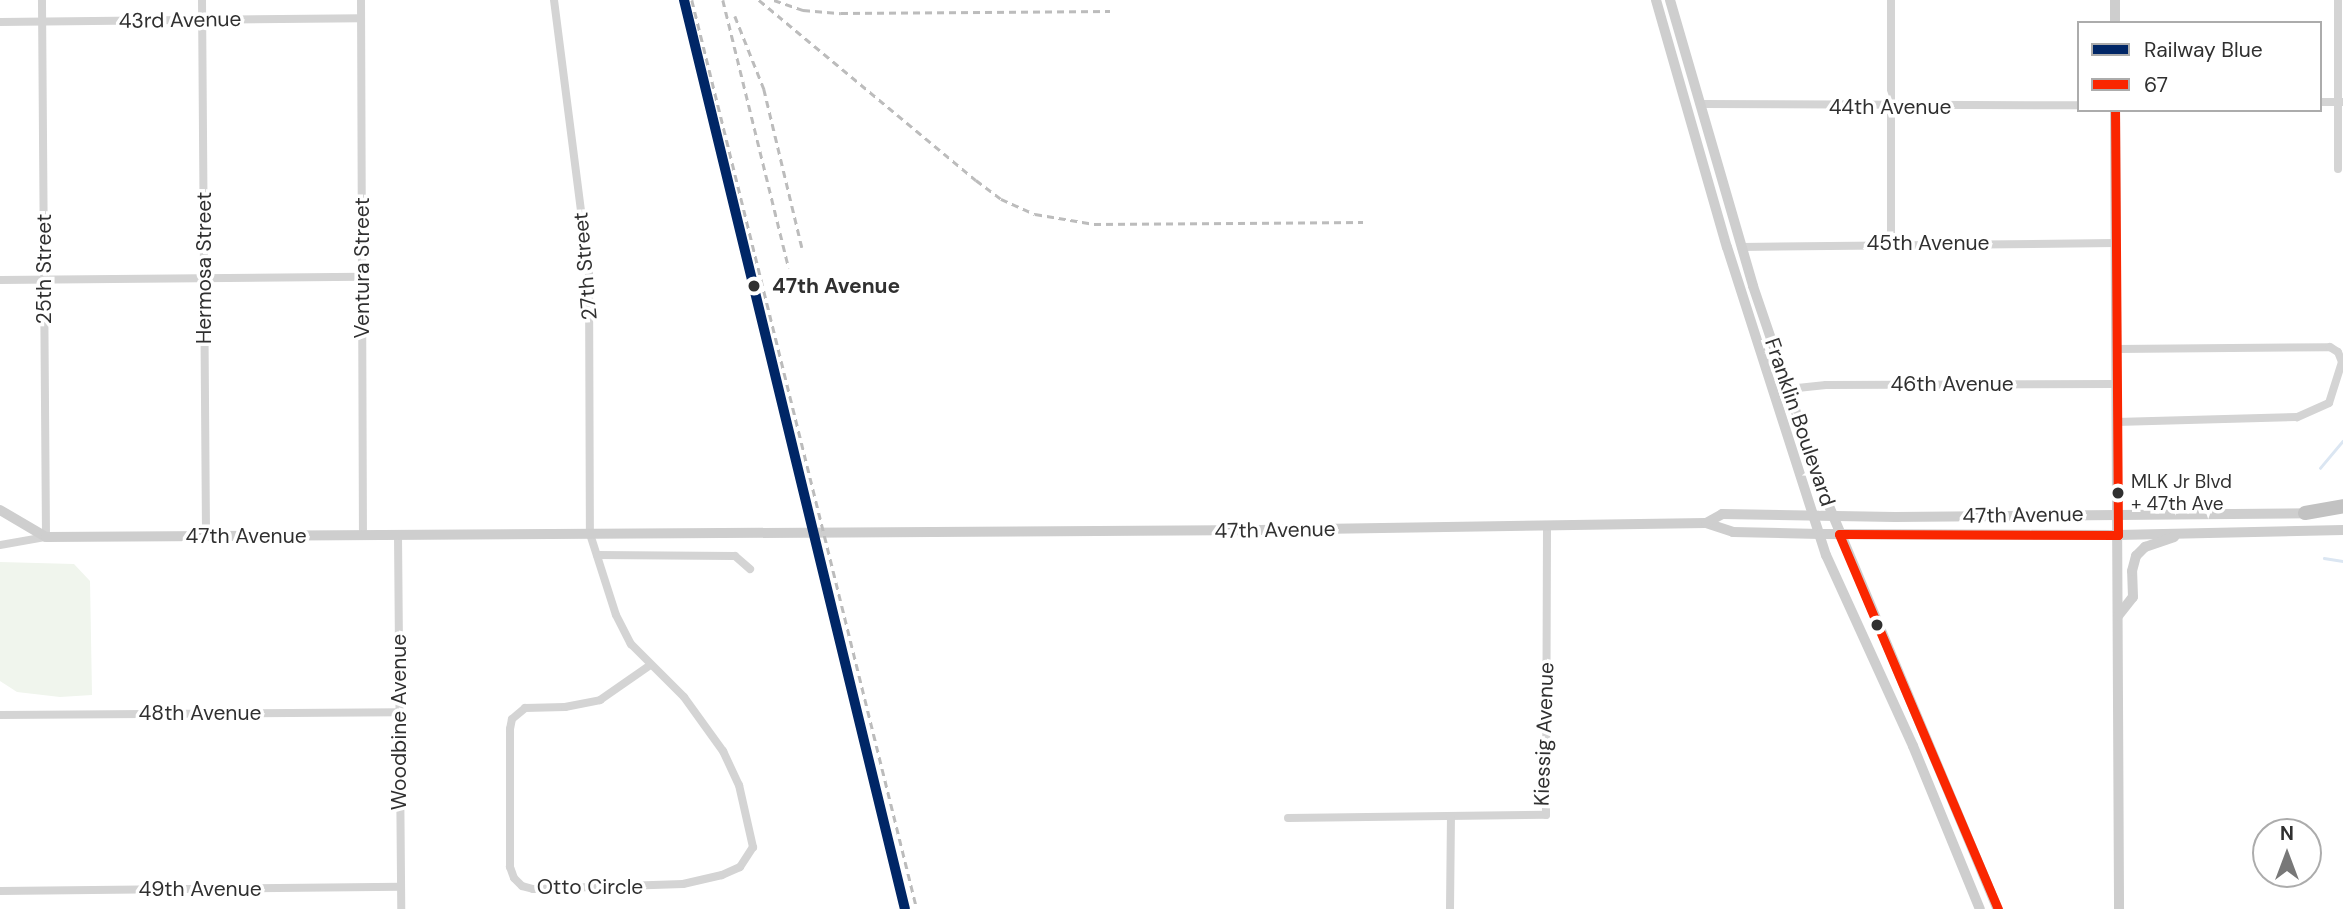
<!DOCTYPE html>
<style>
body{margin:0}
#map{position:relative;width:2343px;height:909px;overflow:hidden;background:#fff;font-family:"DM Sans",sans-serif}
div>[style]{position:absolute}
.green>*{inset:0;background:#f0f5ed}
.stream>*{height:2.5px;margin:-1.25px;padding:0 1.25px;transform-origin:1.25px;border-radius:1.25px;background:#dbe6f2}
.street>*{height:8px;margin:-4px;padding:0 4px;transform-origin:4px;border-radius:4px;background:#d4d4d4}
.secondary>*{height:10px;margin:-5px;padding:0 5px;transform-origin:5px;border-radius:5px;background:#cecece}
.highway>*{height:14px;margin:-7px;padding:0 7px;transform-origin:7px;border-radius:7px;background:#c2c2c2}
.rail>*{height:2.5px;margin-top:-1.25px;transform-origin:0;background:repeating-linear-gradient(90deg,#bcbcbc 0 7px,transparent 0 12px)}
.bus-1>*{height:9px;margin:-4.5px;padding:0 4.5px;transform-origin:4.5px;border-radius:4.5px;background:#fa2600}
.rail-1>*{height:10px;margin:-5px;padding:0 5px;transform-origin:5px;border-radius:5px;background:#002666}
.dots>*{width:19px;height:19px;translate:-50% -50%;box-sizing:border-box;border:4px solid #fff;border-radius:50%}
span{translate:-50% -50%;white-space:nowrap;text-align:center;line-height:1.15;-webkit-text-stroke:7px #fff;paint-order:stroke}
.bus-label{font-size:19px;color:#303030}
.left{translate:0 -50%;text-align:left}
.street-label{font-size:21px;color:#303030}
.stop-label{font-size:21px;color:#303030;font-weight:700}
.legend{position:absolute;left:2077px;top:21px;width:245px;height:91px;box-sizing:border-box;background:#fff;border:2px solid #acacac;margin:0;padding:9px 12px;list-style:none;font-size:21px;color:#303030}
.legend li{display:flex;align-items:center;gap:14px;height:35px}
.legend b{width:35px;border:2px solid #acacac}
.north{position:absolute;left:2252px;top:818px;width:70px;height:70px;box-sizing:border-box;background:#fff;border:2px solid #acacac;border-radius:50%;rotate:0deg;font-size:19px;font-weight:700;line-height:28px;text-align:center;color:#303030}
.north::after{content:'';display:block;margin:auto;width:24px;height:32px;background:#787878;clip-path:polygon(50% 0,100% 100%,50% 72%,0 100%)}
</style>
<div id="map">
<div class="green">
<i style="clip-path:polygon(0 562px,74px 564px,90px 581px,92px 695px,60px 697px,17px 692px,0 681px)"></i>
</div>
<div class="stream">
<i style="left:2320px;top:468px;width:35px;rotate:-50deg"></i>
<i style="left:2324px;top:558px;width:19px;rotate:9deg"></i>
</div>
<div class="street">
<i style="left:202px;top:0;width:536px;rotate:89.57deg"></i>
<i style="left:361px;top:0;width:535px;rotate:89.79deg"></i>
<i style="left:554px;top:0;width:276px;rotate:82.7deg"></i>
<i style="left:589px;top:274px;width:260px;rotate:89.8deg"></i>
<i style="left:590px;top:534px;width:85px;rotate:72.2deg"></i>
<i style="left:616px;top:615px;width:33px;rotate:63deg"></i>
<i style="left:631px;top:644px;width:75px;rotate:45deg"></i>
<i style="left:684px;top:697px;width:67px;rotate:54.2deg"></i>
<i style="left:723px;top:751px;width:38px;rotate:65deg"></i>
<i style="left:739px;top:785px;width:64px;rotate:77.3deg"></i>
<i style="left:753px;top:847px;width:24px;rotate:123deg"></i>
<i style="left:740px;top:867px;width:20px;rotate:156deg"></i>
<i style="left:722px;top:875px;width:40px;rotate:167deg"></i>
<i style="left:683px;top:884px;width:150px;rotate:178.1deg"></i>
<i style="left:533px;top:889px;width:11px;rotate:-165deg"></i>
<i style="left:522px;top:886px;width:11px;rotate:-135deg"></i>
<i style="left:514px;top:878px;width:12px;rotate:-110deg"></i>
<i style="left:510px;top:867px;width:138px;rotate:-90deg"></i>
<i style="left:510px;top:729px;width:10px;rotate:-79deg"></i>
<i style="left:512px;top:719px;width:17px;rotate:-40deg"></i>
<i style="left:525px;top:708px;width:40px;rotate:-1.4deg"></i>
<i style="left:565px;top:707px;width:36px;rotate:-11deg"></i>
<i style="left:600px;top:700px;width:60px;rotate:-34.8deg"></i>
<i style="left:2338px;top:0;width:169px;rotate:90deg"></i>
<i style="left:0;top:22px;width:361px;rotate:-0.6deg"></i>
<i style="left:2320px;top:102px;width:22px"></i>
<i style="left:1701px;top:104px;width:378px;rotate:0.2deg"></i>
<i style="left:1891px;top:243px;width:243px;rotate:-90deg"></i>
<i style="left:1741px;top:247px;width:374px;rotate:-0.6deg"></i>
<i style="left:0;top:280px;width:362px;rotate:-0.5deg"></i>
<i style="left:2116px;top:349px;width:214px;rotate:-0.5deg"></i>
<i style="left:2330px;top:347px;width:9px;rotate:32deg"></i>
<i style="left:2338px;top:352px;width:11px;rotate:68deg"></i>
<i style="left:2342px;top:362px;width:43px;rotate:107.6deg"></i>
<i style="left:2329px;top:403px;width:35px;rotate:156deg"></i>
<i style="left:2297px;top:417px;width:181px;rotate:178.4deg"></i>
<i style="left:1788px;top:389px;width:38px;rotate:-6deg"></i>
<i style="left:1826px;top:385px;width:290px;rotate:-0.2deg"></i>
<i style="left:398px;top:535px;width:374px;rotate:89.5deg"></i>
<i style="left:0;top:545px;width:47px;rotate:-9.9deg"></i>
<i style="left:46px;top:537px;width:537px;rotate:-90.43deg"></i>
<i style="left:597px;top:555px;width:138px;rotate:0.4deg"></i>
<i style="left:735px;top:556px;width:20px;rotate:41deg"></i>
<i style="left:0;top:715px;width:399px;rotate:-0.4deg"></i>
<i style="left:1288px;top:818px;width:258px;rotate:-0.7deg"></i>
<i style="left:1546px;top:815px;width:288px;rotate:-89.8deg"></i>
<i style="left:0;top:891px;width:401px;rotate:-0.6deg"></i>
<i style="left:1450px;top:909px;width:92px;rotate:-89.4deg"></i>
</div>
<div class="secondary">
<i style="left:1656px;top:0;width:257px;rotate:74deg"></i>
<i style="left:1727px;top:247px;width:324px;rotate:72.2deg"></i>
<i style="left:1826px;top:555px;width:210px;rotate:65.5deg"></i>
<i style="left:1913px;top:746px;width:176px;rotate:67.7deg"></i>
<i style="left:1670px;top:0;width:298px;rotate:73.8deg"></i>
<i style="left:1753px;top:286px;width:220px;rotate:71.2deg"></i>
<i style="left:1824px;top:494px;width:450px;rotate:67.3deg"></i>
<i style="left:2115px;top:23px;width:23px;rotate:-90deg"></i>
<i style="left:2115px;top:110px;width:799px;rotate:89.71deg"></i>
<i style="left:0;top:510px;width:53px;rotate:30.4deg"></i>
<i style="left:46px;top:537px;width:1215px;rotate:-0.33deg"></i>
<i style="left:1261px;top:530px;width:445px;rotate:-0.9deg"></i>
<i style="left:1706px;top:523px;width:28px;rotate:18deg"></i>
<i style="left:1733px;top:532px;width:87px;rotate:1.3deg"></i>
<i style="left:1820px;top:534px;width:298px;rotate:0.2deg"></i>
<i style="left:2118px;top:535px;width:225px;rotate:-1.3deg"></i>
<i style="left:1706px;top:523px;width:18px;rotate:-29deg"></i>
<i style="left:1722px;top:514px;width:173px;rotate:1deg"></i>
<i style="left:1895px;top:517px;width:417px;rotate:-0.5deg"></i>
<i style="left:2118px;top:616px;width:24px;rotate:-52deg"></i>
<i style="left:2133px;top:597px;width:26px;rotate:-92deg"></i>
<i style="left:2132px;top:571px;width:16px;rotate:-75deg"></i>
<i style="left:2136px;top:556px;width:13px;rotate:-45deg"></i>
<i style="left:2145px;top:547px;width:31px;rotate:-19deg"></i>
</div>
<div class="highway">
<i style="left:2305px;top:513px;width:39px;rotate:-10deg"></i>
</div>
<div class="rail">
<i style="left:692px;top:0;width:936px;rotate:76.1deg"></i>
<i style="left:723px;top:0;width:276px;rotate:76.2deg"></i>
<i style="left:759px;top:0;width:282px;rotate:39.7deg"></i>
<i style="left:976px;top:180px;width:31px;rotate:37deg"></i>
<i style="left:1001px;top:199px;width:37px;rotate:24deg"></i>
<i style="left:1035px;top:214px;width:60px;rotate:9.6deg"></i>
<i style="left:1094px;top:224px;width:269px;rotate:-0.4deg"></i>
<i style="left:774px;top:0;width:31px;rotate:19deg"></i>
<i style="left:803px;top:10px;width:38px;rotate:5deg"></i>
<i style="left:841px;top:13px;width:269px;rotate:-0.4deg"></i>
<i style="left:735px;top:16px;width:79px;rotate:68.3deg"></i>
<i style="left:764px;top:89px;width:163px;rotate:76.5deg"></i>
</div>
<div class="bus-1">
<i style="left:1998px;top:909px;width:407px;rotate:-113deg"></i>
<i style="left:1839px;top:534px;width:279px;rotate:0.2deg"></i>
<i style="left:2118px;top:535px;width:425px;rotate:-90.4deg"></i>
</div>
<div class="rail-1">
<i style="left:684px;top:0;width:935px;rotate:76.34deg"></i>
</div>
<div class="dots">
<i style="left:754px;top:286px;background:#303030"></i>
<i style="left:2118px;top:493px;background:#303030"></i>
<i style="left:1877px;top:625px;background:#303030"></i>
</div>
<div class="bus-label">
<span class="left" style="left:2131px;top:493px">MLK Jr Blvd<br>+ 47th Ave</span>
</div>
<div class="street-label">
<span style="left:180px;top:20px;rotate:-1deg">43rd Avenue</span>
<span style="left:1890px;top:107px">44th Avenue</span>
<span style="left:1928px;top:243px">45th Avenue</span>
<span style="left:585px;top:266px;rotate:-95deg">27th Street</span>
<span style="left:204px;top:268px;rotate:-90deg">Hermosa Street</span>
<span style="left:362px;top:268px;rotate:-90deg">Ventura Street</span>
<span style="left:44px;top:269px;rotate:-90deg">25th Street</span>
<span style="left:1952px;top:384px">46th Avenue</span>
<span style="left:1800px;top:422px;rotate:71deg">Franklin Boulevard</span>
<span style="left:2023px;top:515px;rotate:-1deg">47th Avenue</span>
<span style="left:1275px;top:530px;rotate:-1deg">47th Avenue</span>
<span style="left:246px;top:536px">47th Avenue</span>
<span style="left:200px;top:713px">48th Avenue</span>
<span style="left:399px;top:722px;rotate:-90deg">Woodbine Avenue</span>
<span style="left:1544px;top:734px;rotate:-88deg">Kiessig Avenue</span>
<span style="left:590px;top:887px">Otto Circle</span>
<span style="left:200px;top:889px">49th Avenue</span>
</div>
<div class="stop-label">
<span class="left" style="left:772px;top:286px">47th Avenue</span>
</div>
<ul class="legend">
<li><b style="height:9px;background:#002666"></b>Railway Blue</li>
<li><b style="height:9px;background:#fa2600"></b>67</li>
</ul>
<div class="north">N</div>
</div>
